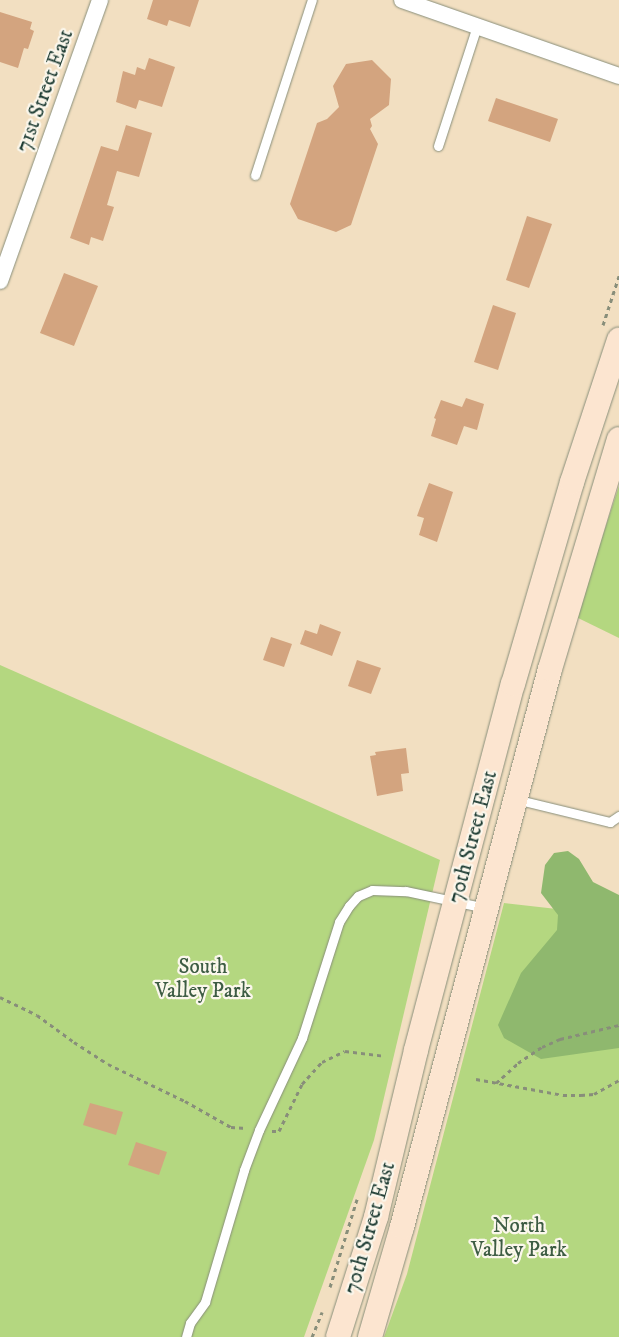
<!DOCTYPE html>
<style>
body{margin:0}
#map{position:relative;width:619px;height:1337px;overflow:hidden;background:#f2dfc1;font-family:"IM FELL DW Pica",serif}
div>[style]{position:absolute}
.green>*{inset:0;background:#b4d780}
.forest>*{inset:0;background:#8fb86e}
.building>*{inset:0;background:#d3a47f}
.path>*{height:3px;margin-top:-1.5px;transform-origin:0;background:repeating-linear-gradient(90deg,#888e7a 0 4px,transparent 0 8px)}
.roads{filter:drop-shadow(0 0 1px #888e7a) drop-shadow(0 0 1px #888e7a)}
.lane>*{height:9px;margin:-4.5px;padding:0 4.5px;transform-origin:4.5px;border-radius:4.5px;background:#fff}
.street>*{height:16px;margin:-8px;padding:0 8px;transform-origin:8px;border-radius:8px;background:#fff}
.secondary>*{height:24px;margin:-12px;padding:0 12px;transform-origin:12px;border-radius:12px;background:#fce5d0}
span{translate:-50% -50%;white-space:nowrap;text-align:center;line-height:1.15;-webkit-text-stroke:4.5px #fbf7ec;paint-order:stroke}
.street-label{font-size:21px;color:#1f3d34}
.park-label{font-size:21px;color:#3d5c43}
</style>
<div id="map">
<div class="green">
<i style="clip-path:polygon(619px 486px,619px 638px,576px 617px)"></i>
<i style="clip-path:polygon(0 665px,440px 860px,374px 1140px,304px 1337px,0 1337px)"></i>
<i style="clip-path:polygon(504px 903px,619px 916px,619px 1337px,384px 1337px,407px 1274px)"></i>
</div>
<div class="forest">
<i style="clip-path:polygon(568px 851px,579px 859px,593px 882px,619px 895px,619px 1048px,541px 1059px,504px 1038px,498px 1025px,521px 973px,557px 930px,558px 915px,541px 893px,545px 865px,554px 853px)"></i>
</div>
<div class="building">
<i style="clip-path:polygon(153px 0,199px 0,190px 27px,169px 20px,167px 26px,147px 19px)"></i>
<i style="clip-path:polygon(0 12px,32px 22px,30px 29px,34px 31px,28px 49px,24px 48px,18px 68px,0 62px)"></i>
<i style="clip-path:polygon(149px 58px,175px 67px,162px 107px,139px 100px,136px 109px,116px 102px,123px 71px,135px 75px,137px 67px,145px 70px)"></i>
<i style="clip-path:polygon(372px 60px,391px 79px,389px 105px,370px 119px,372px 126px,370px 129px,378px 144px,351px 225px,336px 232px,298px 219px,290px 204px,317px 123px,327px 119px,339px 107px,333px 86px,346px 64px)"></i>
<i style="clip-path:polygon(496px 98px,558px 119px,550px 142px,488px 121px)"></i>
<i style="clip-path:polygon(126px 125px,152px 133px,139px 177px,117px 171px,107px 205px,114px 207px,103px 241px,91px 237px,89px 245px,70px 238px,101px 146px,118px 151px)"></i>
<i style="clip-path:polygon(527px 216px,552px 224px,529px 288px,506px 280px)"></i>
<i style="clip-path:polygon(64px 273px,98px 286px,74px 346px,40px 333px)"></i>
<i style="clip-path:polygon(493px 305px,516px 313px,498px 370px,474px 362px)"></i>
<i style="clip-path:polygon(466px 398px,484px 404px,477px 430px,464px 426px,457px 445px,431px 436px,436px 419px,434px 418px,441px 400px,462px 407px)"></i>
<i style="clip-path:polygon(429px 483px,453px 492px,437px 542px,419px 535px,424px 518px,417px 516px)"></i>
<i style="clip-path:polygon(320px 624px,341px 632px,332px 656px,300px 644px,305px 630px,317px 634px)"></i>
<i style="clip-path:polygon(271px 637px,292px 644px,284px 667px,263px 660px)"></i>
<i style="clip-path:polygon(357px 660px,381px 668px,371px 694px,348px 686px)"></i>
<i style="clip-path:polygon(406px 748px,409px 773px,401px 774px,403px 791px,377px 796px,370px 756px,376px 755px,375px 752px)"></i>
<i style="clip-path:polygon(90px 1103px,123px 1112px,116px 1135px,83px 1125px)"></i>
<i style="clip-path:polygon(136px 1142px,167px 1152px,159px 1175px,128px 1165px)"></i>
</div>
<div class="path">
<i style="left:603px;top:325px;width:52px;rotate:-71.9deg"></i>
<i style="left:0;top:997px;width:41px;rotate:25.9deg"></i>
<i style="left:37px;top:1015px;width:46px;rotate:36.1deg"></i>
<i style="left:74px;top:1042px;width:40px;rotate:32.9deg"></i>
<i style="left:108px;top:1064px;width:85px;rotate:25.7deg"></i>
<i style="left:185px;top:1101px;width:53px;rotate:29.5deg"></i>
<i style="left:231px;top:1127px;width:15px;rotate:4deg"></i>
<i style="left:476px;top:1079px;width:88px;rotate:10.4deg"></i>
<i style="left:563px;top:1095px;width:18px"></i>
<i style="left:581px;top:1095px;width:13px;rotate:-4deg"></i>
<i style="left:594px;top:1094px;width:29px;rotate:-29deg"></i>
<i style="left:496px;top:1083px;width:30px;rotate:-42deg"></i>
<i style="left:518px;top:1063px;width:29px;rotate:-34deg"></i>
<i style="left:542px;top:1047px;width:20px;rotate:-24deg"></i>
<i style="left:560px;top:1039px;width:61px;rotate:-13.3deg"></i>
<i style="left:272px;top:1131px;width:7px"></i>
<i style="left:279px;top:1131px;width:52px;rotate:-63.9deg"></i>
<i style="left:302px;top:1084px;width:30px;rotate:-48deg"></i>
<i style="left:322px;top:1062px;width:25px;rotate:-26deg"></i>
<i style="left:345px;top:1051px;width:38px;rotate:7deg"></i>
<i style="left:330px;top:1287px;width:92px;rotate:-72.9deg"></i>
<i style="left:312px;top:1337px;width:27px;rotate:-68deg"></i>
</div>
<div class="roads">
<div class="lane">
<i style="left:438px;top:146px;width:126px;rotate:-72deg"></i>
<i style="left:255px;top:175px;width:184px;rotate:-72deg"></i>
<i style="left:515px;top:799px;width:98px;rotate:13.6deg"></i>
<i style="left:610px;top:822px;width:11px;rotate:-34deg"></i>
<i style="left:186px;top:1337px;width:15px;rotate:-74deg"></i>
<i style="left:190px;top:1323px;width:26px;rotate:-54deg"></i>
<i style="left:205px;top:1302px;width:138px;rotate:-73.5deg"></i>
<i style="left:244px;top:1170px;width:43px;rotate:-69.4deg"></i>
<i style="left:259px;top:1130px;width:102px;rotate:-64.9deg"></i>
<i style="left:302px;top:1038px;width:122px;rotate:-72.3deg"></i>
<i style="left:339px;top:922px;width:19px;rotate:-58deg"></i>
<i style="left:349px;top:906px;width:13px;rotate:-48deg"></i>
<i style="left:358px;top:896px;width:15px;rotate:-23deg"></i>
<i style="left:372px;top:890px;width:34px;rotate:2deg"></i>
<i style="left:406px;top:891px;width:82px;rotate:12deg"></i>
</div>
<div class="street">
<i style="left:402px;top:0;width:230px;rotate:19.3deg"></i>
<i style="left:0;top:281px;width:298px;rotate:-70.4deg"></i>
</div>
<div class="secondary">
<i style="left:338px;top:1337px;width:126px;rotate:-72.4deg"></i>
<i style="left:376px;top:1217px;width:172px;rotate:-76.5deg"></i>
<i style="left:416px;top:1050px;width:379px;rotate:-75.2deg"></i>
<i style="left:513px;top:684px;width:210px;rotate:-73.7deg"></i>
<i style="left:572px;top:482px;width:150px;rotate:-71.7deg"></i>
<i style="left:370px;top:1337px;width:115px;rotate:-73.8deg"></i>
<i style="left:402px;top:1227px;width:577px;rotate:-75.15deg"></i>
<i style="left:550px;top:669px;width:240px;rotate:-73.3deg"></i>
</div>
</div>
<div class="street-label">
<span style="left:45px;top:91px;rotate:-70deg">71st Street East</span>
<span style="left:473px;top:837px;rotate:-75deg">70th Street East</span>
<span style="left:370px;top:1228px;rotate:-74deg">70th Street East</span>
</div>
<div class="park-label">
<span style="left:203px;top:979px">South<br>Valley Park</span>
<span style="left:519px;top:1238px">North<br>Valley Park</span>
</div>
</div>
